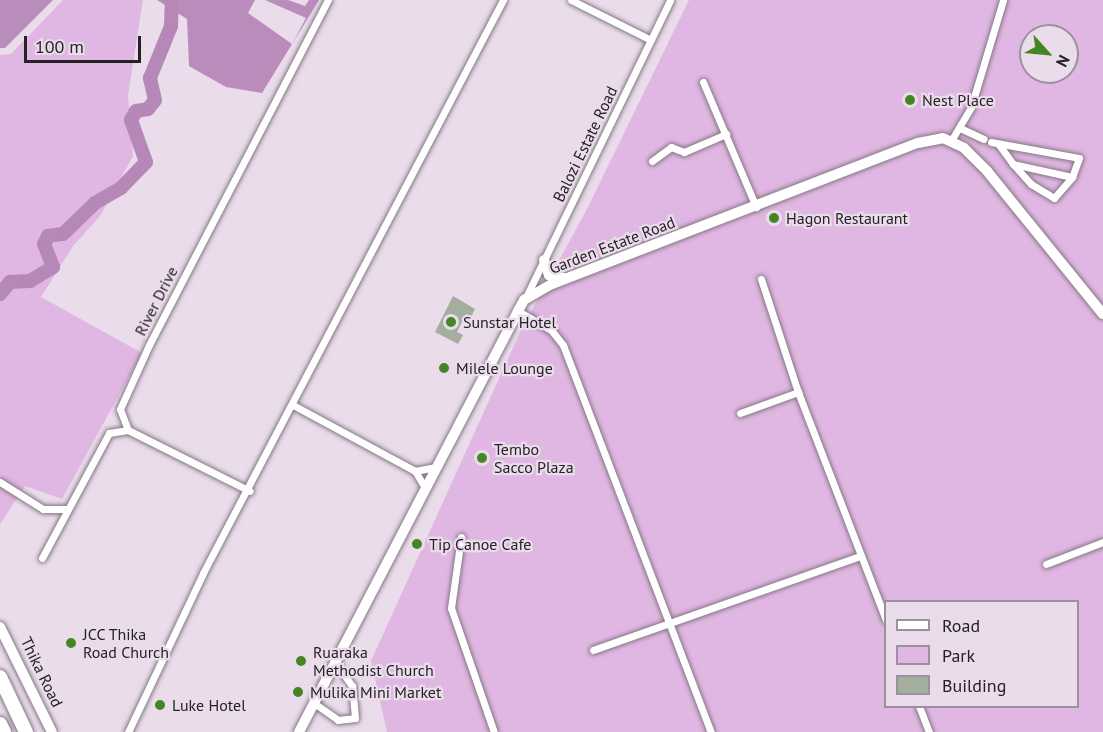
<!DOCTYPE html>
<style>
body{margin:0}
#map{position:relative;width:1103px;height:732px;overflow:hidden;background:#eadceb;font-family:"PT Sans",sans-serif}
div>[style]{position:absolute}
.green>*{inset:0;background:#e0b7e2}
.forest>*{inset:0;background:#b98cbc}
.river>*{height:14px;margin:-7px;padding:0 7px;transform-origin:7px;border-radius:7px;background:#b588b8}
.building>*{inset:0;background:#a4ae9f}
.roads{filter:drop-shadow(0 0 2px #857885) drop-shadow(0 0 2px #857885)}
.street>*{height:7px;margin:-3.5px;padding:0 3.5px;transform-origin:3.5px;border-radius:3.5px;background:#fff}
.secondary>*{height:10px;margin:-5px;padding:0 5px;transform-origin:5px;border-radius:5px;background:#fff}
.highway>*{height:14px;margin:-7px;padding:0 7px;transform-origin:7px;border-radius:7px;background:#fff}
.dots>*{width:16px;height:16px;translate:-50% -50%;box-sizing:border-box;border:3px solid #eadceb;border-radius:50%}
span{translate:-50% -50%;white-space:nowrap;text-align:center;line-height:1.15;-webkit-text-stroke:4.5px #eadceb;paint-order:stroke}
.poi-label{font-size:16px;color:#252126}
.left{translate:0 -50%;text-align:left}
.street-label{font-size:16px;color:#252126}
.legend{position:absolute;left:884px;top:600px;width:195px;height:108px;box-sizing:border-box;background:#eadceb;border:2px solid #9b919c;margin:0;padding:8px 10px;list-style:none;font-size:18px;color:#252126}
.legend li{display:flex;align-items:center;gap:12px;height:30px}
.legend b{width:30px;border:2px solid #9b919c}
.north{position:absolute;left:1019px;top:24px;width:60px;height:60px;box-sizing:border-box;background:#eadceb;border:2px solid #9b919c;border-radius:50%;rotate:117deg;font-size:16px;font-weight:700;line-height:24px;text-align:center;color:#252126}
.north::after{content:'';display:block;margin:auto;width:21px;height:27px;background:#468524;clip-path:polygon(50% 0,100% 100%,50% 72%,0 100%)}
.scale{position:absolute;left:24px;top:36px;width:117px;height:27px;box-sizing:border-box;border:3px solid #252126;border-top:0;padding-left:8px;font-size:18px;line-height:21px;white-space:nowrap;color:#252126;-webkit-text-stroke:4px #eadceb;paint-order:stroke}
</style>
<div id="map">
<div class="green">
<i style="clip-path:polygon(63px 0,143px 0,128px 95px,133px 156px,100px 216px,73px 246px,41px 297px,142px 353px,62px 499px,25px 486px,0 524px,0 55px,11px 54px)"></i>
<i style="clip-path:polygon(evenodd,689px 0,1103px 0,1103px 732px,387px 732px,371px 661px,520px 332px,587px 209px,689px 0,1031px 36px,1067px 36px,1067px 72px,1031px 72px,1031px 36px,689px 0,886px 602px,1078px 602px,1078px 706px,886px 706px,886px 602px)"></i>
</div>
<div class="forest">
<i style="clip-path:polygon(0 0,53px 0,5px 48px,0 48px)"></i>
<i style="clip-path:polygon(157px 0,255px 0,248px 13px,292px 44px,306px 18px,265px 0,288px 0,305px 6px,309px 0,319px 0,262px 93px,226px 87px,189px 66px,187px 19px)"></i>
</div>
<div class="river">
<i style="left:0;top:294px;width:16px;rotate:-50deg"></i>
<i style="left:10px;top:282px;width:20px;rotate:-3deg"></i>
<i style="left:30px;top:281px;width:27px;rotate:-31deg"></i>
<i style="left:53px;top:267px;width:25px;rotate:-111deg"></i>
<i style="left:44px;top:244px;width:9px;rotate:-63deg"></i>
<i style="left:48px;top:236px;width:15px;rotate:-8deg"></i>
<i style="left:63px;top:234px;width:45px;rotate:-44.1deg"></i>
<i style="left:95px;top:203px;width:30px;rotate:-30deg"></i>
<i style="left:121px;top:188px;width:36px;rotate:-46deg"></i>
<i style="left:146px;top:162px;width:45px;rotate:-109.7deg"></i>
<i style="left:131px;top:120px;width:10px;rotate:-61deg"></i>
<i style="left:136px;top:111px;width:12px;rotate:-9deg"></i>
<i style="left:148px;top:109px;width:11px;rotate:-52deg"></i>
<i style="left:155px;top:100px;width:23px;rotate:-103deg"></i>
<i style="left:150px;top:78px;width:56px;rotate:-68deg"></i>
<i style="left:171px;top:26px;width:26px;rotate:-88deg"></i>
</div>
<div class="building">
<i style="clip-path:polygon(453px 296px,475px 309px,471px 317px,466px 314px,457px 332px,463px 335px,458px 344px,435px 332px)"></i>
</div>
<div class="roads">
<div class="street">
<i style="left:571px;top:0;width:89px;rotate:26.6deg"></i>
<i style="left:703px;top:82px;width:136px;rotate:67deg"></i>
<i style="left:960px;top:128px;width:26px;rotate:25deg"></i>
<i style="left:952px;top:139px;width:37px;rotate:-59deg"></i>
<i style="left:971px;top:107px;width:112px;rotate:-73.3deg"></i>
<i style="left:991px;top:142px;width:89px;rotate:10.3deg"></i>
<i style="left:1079px;top:158px;width:20px;rotate:110deg"></i>
<i style="left:1072px;top:177px;width:60px;rotate:-167.6deg"></i>
<i style="left:1013px;top:164px;width:24px;rotate:-126deg"></i>
<i style="left:652px;top:161px;width:24px;rotate:-36deg"></i>
<i style="left:671px;top:147px;width:14px;rotate:21deg"></i>
<i style="left:684px;top:152px;width:46px;rotate:-23.2deg"></i>
<i style="left:1013px;top:164px;width:27px;rotate:48deg"></i>
<i style="left:1031px;top:184px;width:27px;rotate:31deg"></i>
<i style="left:1054px;top:198px;width:28px;rotate:-49deg"></i>
<i style="left:761px;top:279px;width:119px;rotate:71.9deg"></i>
<i style="left:798px;top:392px;width:244px;rotate:68.9deg"></i>
<i style="left:526px;top:297px;width:330px;rotate:-64.1deg"></i>
<i style="left:518px;top:311px;width:39px;rotate:30deg"></i>
<i style="left:552px;top:331px;width:18px;rotate:52deg"></i>
<i style="left:563px;top:345px;width:414px;rotate:69.1deg"></i>
<i style="left:293px;top:405px;width:139px;rotate:28.4deg"></i>
<i style="left:415px;top:471px;width:21px;rotate:59deg"></i>
<i style="left:740px;top:413px;width:62px;rotate:-19.9deg"></i>
<i style="left:128px;top:430px;width:22px;rotate:-111deg"></i>
<i style="left:120px;top:409px;width:70px;rotate:-65.6deg"></i>
<i style="left:149px;top:345px;width:389px;rotate:-62.6deg"></i>
<i style="left:415px;top:471px;width:21px;rotate:-11deg"></i>
<i style="left:0;top:482px;width:51px;rotate:32.1deg"></i>
<i style="left:43px;top:509px;width:23px"></i>
<i style="left:461px;top:537px;width:72px;rotate:98deg"></i>
<i style="left:451px;top:608px;width:131px;rotate:70.9deg"></i>
<i style="left:42px;top:558px;width:142px;rotate:-61.8deg"></i>
<i style="left:109px;top:433px;width:19px;rotate:-9deg"></i>
<i style="left:128px;top:430px;width:136px;rotate:26.6deg"></i>
<i style="left:1046px;top:564px;width:61px;rotate:-21.1deg"></i>
<i style="left:593px;top:650px;width:283px;rotate:-19.4deg"></i>
<i style="left:314px;top:703px;width:29px;rotate:35deg"></i>
<i style="left:338px;top:720px;width:17px;rotate:-7deg"></i>
<i style="left:355px;top:718px;width:32px;rotate:-95deg"></i>
<i style="left:352px;top:686px;width:29px;rotate:-125deg"></i>
<i style="left:919px;top:706px;width:28px;rotate:69deg"></i>
<i style="left:128px;top:732px;width:176px;rotate:-64.7deg"></i>
<i style="left:203px;top:573px;width:647px;rotate:-62.37deg"></i>
</div>
<div class="secondary">
<i style="left:544px;top:260px;width:16px;rotate:72deg"></i>
<i style="left:549px;top:275px;width:15px;rotate:11deg"></i>
<i style="left:0;top:627px;width:117px;rotate:63.7deg"></i>
<i style="left:299px;top:732px;width:475px;rotate:-62.5deg"></i>
<i style="left:518px;top:311px;width:13px;rotate:-61deg"></i>
<i style="left:524px;top:300px;width:32px;rotate:-30deg"></i>
<i style="left:552px;top:284px;width:392px;rotate:-21.1deg"></i>
<i style="left:918px;top:143px;width:25px;rotate:-11deg"></i>
<i style="left:943px;top:138px;width:23px;rotate:25deg"></i>
<i style="left:964px;top:148px;width:33px;rotate:45deg"></i>
<i style="left:987px;top:171px;width:184px;rotate:51deg"></i>
</div>
<div class="highway">
<i style="left:0;top:677px;width:61px;rotate:64.7deg"></i>
<i style="left:0;top:724px;width:9px;rotate:63deg"></i>
</div>
</div>
<div class="dots">
<i style="left:910px;top:100px;background:#468524"></i>
<i style="left:774px;top:218px;background:#468524"></i>
<i style="left:451px;top:322px;background:#468524"></i>
<i style="left:444px;top:368px;background:#468524"></i>
<i style="left:482px;top:458px;background:#468524"></i>
<i style="left:417px;top:544px;background:#468524"></i>
<i style="left:71px;top:643px;background:#468524"></i>
<i style="left:301px;top:661px;background:#468524"></i>
<i style="left:298px;top:692px;background:#468524"></i>
<i style="left:160px;top:705px;background:#468524"></i>
</div>
<div class="poi-label">
<span class="left" style="left:922px;top:100px">Nest Place</span>
<span class="left" style="left:786px;top:218px">Hagon Restaurant</span>
<span class="left" style="left:463px;top:322px">Sunstar Hotel</span>
<span class="left" style="left:456px;top:368px">Milele Lounge</span>
<span class="left" style="left:494px;top:458px">Tembo<br>Sacco Plaza</span>
<span class="left" style="left:429px;top:544px">Tip Canoe Cafe</span>
<span class="left" style="left:83px;top:643px">JCC Thika<br>Road Church</span>
<span class="left" style="left:313px;top:661px">Ruaraka<br>Methodist Church</span>
<span class="left" style="left:310px;top:692px">Mulika Mini Market</span>
<span class="left" style="left:172px;top:705px">Luke Hotel</span>
</div>
<div class="street-label">
<span style="left:585px;top:144px;rotate:-64deg">Balozi Estate Road</span>
<span style="left:612px;top:245px;rotate:-21deg">Garden Estate Road</span>
<span style="left:156px;top:301px;rotate:-63deg">River Drive</span>
<span style="left:42px;top:672px;rotate:64deg">Thika Road</span>
</div>
<ul class="legend">
<li><b style="height:8px;background:#fff"></b>Road</li>
<li><b style="height:16px;background:#e0b7e2"></b>Park</li>
<li><b style="height:16px;background:#a4ae9f"></b>Building</li>
</ul>
<div class="north">N</div>
<div class="scale">100 m</div>
</div>
